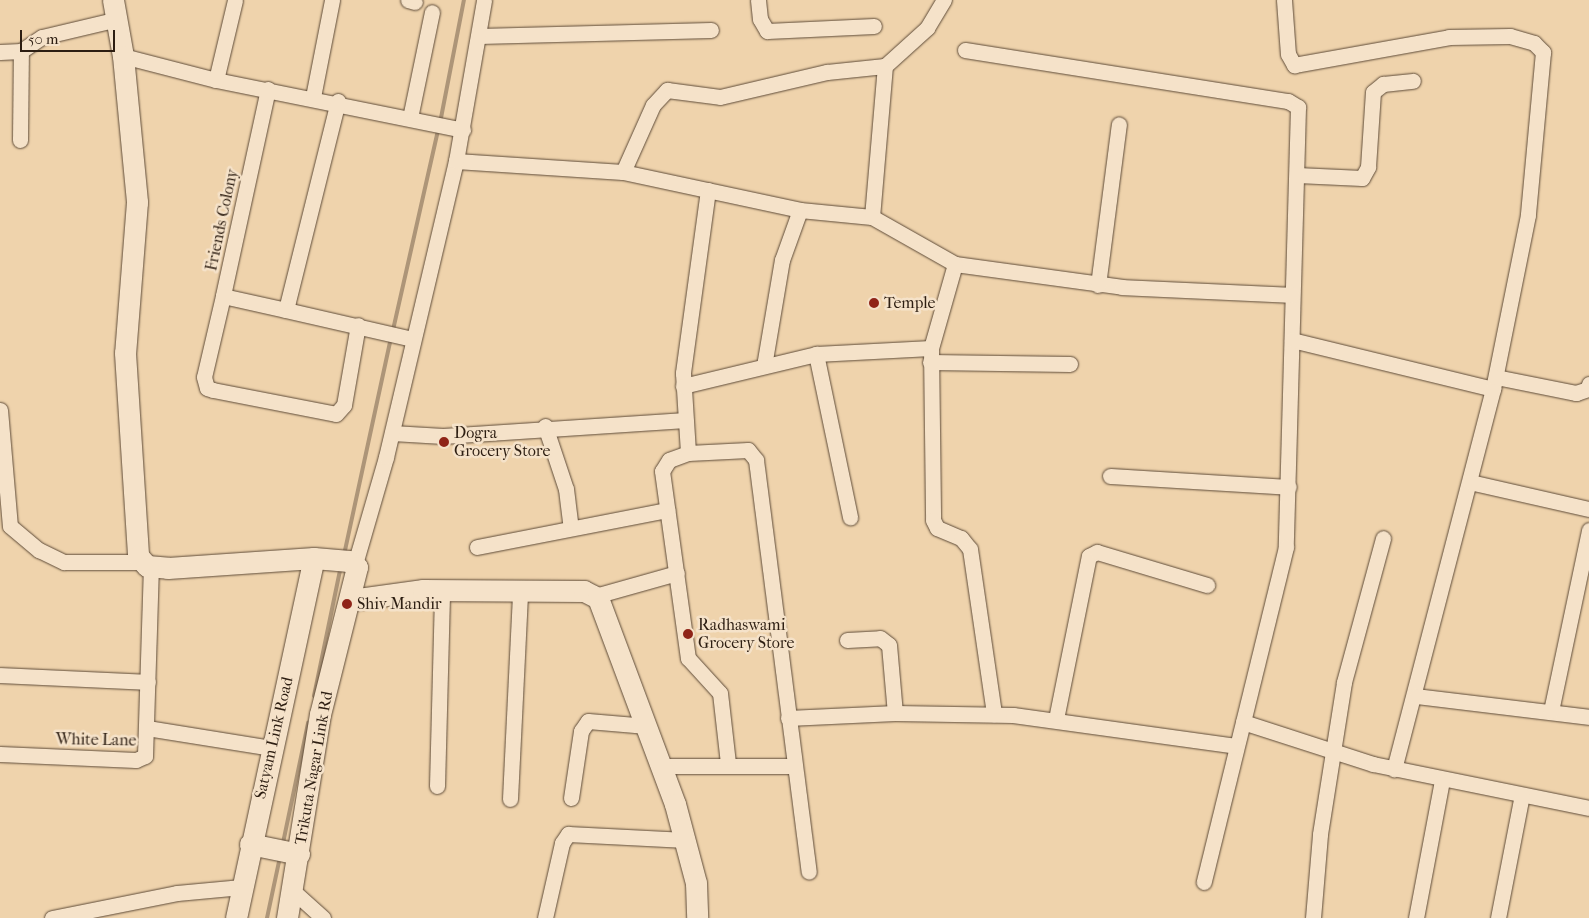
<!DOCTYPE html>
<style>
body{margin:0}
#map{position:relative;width:1589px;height:918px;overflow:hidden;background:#efd3ac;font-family:"IM FELL French Canon",serif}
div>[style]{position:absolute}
.stream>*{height:4px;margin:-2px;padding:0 2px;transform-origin:2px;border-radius:2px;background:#ad9578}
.roads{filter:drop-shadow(0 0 1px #5e4b38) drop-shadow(0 0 1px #5e4b38)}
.street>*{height:15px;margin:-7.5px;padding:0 7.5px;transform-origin:7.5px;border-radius:7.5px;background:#f5e2c9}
.secondary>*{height:21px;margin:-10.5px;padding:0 10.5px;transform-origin:10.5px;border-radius:10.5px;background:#f5e2c9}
.dots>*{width:14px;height:14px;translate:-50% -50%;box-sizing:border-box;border:2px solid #f5e2c9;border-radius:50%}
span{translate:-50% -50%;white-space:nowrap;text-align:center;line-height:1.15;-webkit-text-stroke:5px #f5e2c9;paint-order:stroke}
.street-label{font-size:16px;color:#2d1e12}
.poi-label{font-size:16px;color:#2d1e12}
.left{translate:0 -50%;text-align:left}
.scale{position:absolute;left:20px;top:30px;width:95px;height:22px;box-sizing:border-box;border:2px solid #2d1e12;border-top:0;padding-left:6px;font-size:15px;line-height:18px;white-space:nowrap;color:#2d1e12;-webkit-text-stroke:4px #f5e2c9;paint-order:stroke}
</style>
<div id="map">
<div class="stream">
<i style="left:440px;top:123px;width:125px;rotate:-79deg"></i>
<i style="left:393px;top:330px;width:205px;rotate:-77.3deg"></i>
<i style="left:344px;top:555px;width:223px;rotate:-77.8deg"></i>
<i style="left:314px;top:696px;width:133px;rotate:-78.3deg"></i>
<i style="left:283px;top:843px;width:123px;rotate:-78.2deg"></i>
<i style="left:267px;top:918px;width:62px;rotate:-78deg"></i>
</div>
<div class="roads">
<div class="street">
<i style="left:408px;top:0;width:7px;rotate:16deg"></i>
<i style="left:758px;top:0;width:19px;rotate:84deg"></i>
<i style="left:760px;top:19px;width:14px;rotate:60deg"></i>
<i style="left:767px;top:31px;width:107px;rotate:-2.7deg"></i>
<i style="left:1284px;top:0;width:54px;rotate:85.8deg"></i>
<i style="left:1288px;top:54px;width:13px;rotate:61deg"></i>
<i style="left:1294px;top:65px;width:158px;rotate:-10.2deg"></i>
<i style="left:1449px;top:37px;width:61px;rotate:-0.9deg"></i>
<i style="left:1510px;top:36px;width:25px;rotate:16deg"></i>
<i style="left:1534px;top:43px;width:13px;rotate:45deg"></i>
<i style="left:1543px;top:52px;width:164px;rotate:95.3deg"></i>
<i style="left:1528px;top:215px;width:177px;rotate:101.4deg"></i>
<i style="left:479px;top:36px;width:232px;rotate:-1.5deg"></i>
<i style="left:965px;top:50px;width:327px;rotate:9deg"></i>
<i style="left:1288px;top:101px;width:12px;rotate:31deg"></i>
<i style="left:1298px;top:107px;width:440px;rotate:91.6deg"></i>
<i style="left:1286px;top:547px;width:345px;rotate:103.8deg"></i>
<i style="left:0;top:52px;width:21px;rotate:-3deg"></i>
<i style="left:21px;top:51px;width:25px;rotate:-34deg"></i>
<i style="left:42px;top:37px;width:78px;rotate:-13.3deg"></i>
<i style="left:123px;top:56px;width:96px;rotate:14.5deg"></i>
<i style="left:216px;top:80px;width:252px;rotate:11.4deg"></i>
<i style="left:216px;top:80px;width:82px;rotate:-76.6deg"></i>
<i style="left:268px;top:89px;width:212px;rotate:102.3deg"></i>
<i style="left:223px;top:296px;width:65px;rotate:12.5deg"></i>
<i style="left:313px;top:97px;width:99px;rotate:-78.9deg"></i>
<i style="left:338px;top:101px;width:215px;rotate:104deg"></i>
<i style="left:286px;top:310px;width:130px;rotate:12.9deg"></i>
<i style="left:410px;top:118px;width:108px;rotate:-78.3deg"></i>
<i style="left:20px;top:140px;width:89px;rotate:-89.4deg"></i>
<i style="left:456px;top:161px;width:167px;rotate:3.8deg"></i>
<i style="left:623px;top:172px;width:181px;rotate:12.1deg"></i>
<i style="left:800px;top:210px;width:72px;rotate:5.6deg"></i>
<i style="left:872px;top:217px;width:95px;rotate:29.5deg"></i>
<i style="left:955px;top:264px;width:169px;rotate:7.8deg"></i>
<i style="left:1122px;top:287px;width:170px;rotate:2.7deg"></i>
<i style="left:623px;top:172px;width:73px;rotate:-65.9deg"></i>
<i style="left:653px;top:105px;width:21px;rotate:-47deg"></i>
<i style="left:667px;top:90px;width:53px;rotate:7.5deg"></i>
<i style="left:720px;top:97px;width:110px;rotate:-13.2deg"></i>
<i style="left:827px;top:72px;width:58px;rotate:-5.9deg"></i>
<i style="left:885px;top:66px;width:57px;rotate:-42.1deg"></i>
<i style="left:927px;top:28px;width:33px;rotate:-59deg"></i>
<i style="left:1297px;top:175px;width:65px;rotate:2.6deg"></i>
<i style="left:1362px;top:178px;width:13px;rotate:-61deg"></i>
<i style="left:1368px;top:167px;width:75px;rotate:-86.2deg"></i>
<i style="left:1373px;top:92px;width:13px;rotate:-39deg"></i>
<i style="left:1383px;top:84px;width:30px;rotate:-6deg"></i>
<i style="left:708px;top:190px;width:185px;rotate:97.8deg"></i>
<i style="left:683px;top:373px;width:80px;rotate:86.4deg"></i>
<i style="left:688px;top:453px;width:20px;rotate:160deg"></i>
<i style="left:669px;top:460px;width:13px;rotate:122deg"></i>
<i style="left:662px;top:471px;width:189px;rotate:82.1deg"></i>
<i style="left:688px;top:658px;width:47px;rotate:47.6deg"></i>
<i style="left:720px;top:693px;width:70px;rotate:83.5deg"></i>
<i style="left:872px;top:217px;width:152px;rotate:-85.1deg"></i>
<i style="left:955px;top:264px;width:87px;rotate:105.9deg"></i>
<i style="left:931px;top:348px;width:172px;rotate:89.3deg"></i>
<i style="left:933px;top:520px;width:9px;rotate:63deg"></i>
<i style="left:937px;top:528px;width:26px;rotate:23deg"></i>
<i style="left:961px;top:538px;width:14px;rotate:51deg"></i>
<i style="left:970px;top:549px;width:167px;rotate:81.7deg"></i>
<i style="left:1098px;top:285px;width:162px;rotate:-82.6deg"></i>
<i style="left:223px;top:296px;width:83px;rotate:103.2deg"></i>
<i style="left:204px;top:377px;width:11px;rotate:75deg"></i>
<i style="left:207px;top:388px;width:6px;rotate:18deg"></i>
<i style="left:213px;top:390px;width:125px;rotate:11deg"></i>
<i style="left:336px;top:414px;width:12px;rotate:-48deg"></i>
<i style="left:344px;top:405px;width:81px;rotate:-80.1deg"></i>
<i style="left:1292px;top:340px;width:207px;rotate:13.7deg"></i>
<i style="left:1493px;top:389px;width:393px;rotate:104.6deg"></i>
<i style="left:816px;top:354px;width:115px;rotate:-3deg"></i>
<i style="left:930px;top:362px;width:140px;rotate:0.8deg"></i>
<i style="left:764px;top:366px;width:108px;rotate:-80.4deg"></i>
<i style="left:782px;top:260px;width:53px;rotate:-70.2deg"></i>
<i style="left:1496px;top:377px;width:82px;rotate:11.3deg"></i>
<i style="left:1576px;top:393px;width:13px;rotate:-18deg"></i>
<i style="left:1588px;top:389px;width:5px;rotate:-79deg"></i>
<i style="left:683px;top:386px;width:137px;rotate:-13.5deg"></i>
<i style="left:816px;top:354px;width:167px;rotate:78.2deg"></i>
<i style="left:0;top:410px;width:116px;rotate:85.1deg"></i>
<i style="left:10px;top:526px;width:38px;rotate:40deg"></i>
<i style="left:39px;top:550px;width:28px;rotate:26deg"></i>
<i style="left:64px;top:562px;width:78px"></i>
<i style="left:545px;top:426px;width:66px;rotate:71.6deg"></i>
<i style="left:566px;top:489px;width:38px;rotate:83deg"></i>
<i style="left:392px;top:433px;width:51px;rotate:3.4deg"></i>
<i style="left:443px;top:436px;width:243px;rotate:-3.8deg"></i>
<i style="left:688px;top:453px;width:60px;rotate:-2.9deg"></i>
<i style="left:748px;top:450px;width:13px;rotate:51deg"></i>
<i style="left:756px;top:460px;width:415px;rotate:82.7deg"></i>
<i style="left:1110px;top:476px;width:179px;rotate:3.5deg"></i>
<i style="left:1470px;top:482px;width:122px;rotate:12.8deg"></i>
<i style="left:477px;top:547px;width:194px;rotate:-11deg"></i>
<i style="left:355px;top:564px;width:111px;rotate:-73.8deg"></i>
<i style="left:386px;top:457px;width:304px;rotate:-76.7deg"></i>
<i style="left:456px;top:161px;width:163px;rotate:-80.1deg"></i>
<i style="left:595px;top:596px;width:85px;rotate:-15.7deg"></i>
<i style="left:847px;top:640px;width:33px;rotate:-3deg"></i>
<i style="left:880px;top:638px;width:11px;rotate:38deg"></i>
<i style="left:889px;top:645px;width:68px;rotate:85deg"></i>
<i style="left:0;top:675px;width:148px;rotate:2.7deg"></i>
<i style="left:1416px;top:696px;width:174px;rotate:6.9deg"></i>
<i style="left:1551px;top:711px;width:185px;rotate:-78.1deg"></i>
<i style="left:788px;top:718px;width:107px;rotate:-2.7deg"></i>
<i style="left:895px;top:713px;width:118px;rotate:1deg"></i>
<i style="left:1013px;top:715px;width:225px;rotate:7.9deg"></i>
<i style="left:1056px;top:719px;width:166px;rotate:-78.6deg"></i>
<i style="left:1089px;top:556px;width:9px;rotate:-27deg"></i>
<i style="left:1097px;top:552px;width:115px;rotate:16.7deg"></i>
<i style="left:1243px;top:722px;width:137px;rotate:17.9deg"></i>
<i style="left:1373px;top:764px;width:220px;rotate:11.5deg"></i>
<i style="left:147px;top:728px;width:127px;rotate:9.1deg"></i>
<i style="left:0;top:754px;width:136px;rotate:2.5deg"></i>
<i style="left:136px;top:760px;width:10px;rotate:-24deg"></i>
<i style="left:145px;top:756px;width:189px;rotate:-88.2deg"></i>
<i style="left:661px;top:766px;width:132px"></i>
<i style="left:437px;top:786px;width:196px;rotate:-88.5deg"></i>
<i style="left:571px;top:798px;width:68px;rotate:-81.5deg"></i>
<i style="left:581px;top:731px;width:12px;rotate:-55deg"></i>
<i style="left:588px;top:721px;width:59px;rotate:4.8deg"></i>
<i style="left:510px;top:799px;width:208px;rotate:-87.2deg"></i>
<i style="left:292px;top:890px;width:42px;rotate:42.1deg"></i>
<i style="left:52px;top:918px;width:127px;rotate:-11.3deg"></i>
<i style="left:177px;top:893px;width:65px;rotate:-5.3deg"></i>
<i style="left:545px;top:918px;width:77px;rotate:-77.2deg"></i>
<i style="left:562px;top:843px;width:11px;rotate:-56deg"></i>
<i style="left:568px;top:834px;width:118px;rotate:2.9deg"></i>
<i style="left:1313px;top:918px;width:84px;rotate:-85.2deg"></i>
<i style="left:1320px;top:834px;width:154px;rotate:-81deg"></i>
<i style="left:1344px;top:682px;width:149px;rotate:-74.8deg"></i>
<i style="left:1416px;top:918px;width:140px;rotate:-79.3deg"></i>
<i style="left:1498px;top:918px;width:125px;rotate:-79deg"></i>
</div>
<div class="secondary">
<i style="left:113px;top:0;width:57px;rotate:79.9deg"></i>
<i style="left:123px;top:56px;width:147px;rotate:84.5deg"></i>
<i style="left:137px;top:202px;width:151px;rotate:94.5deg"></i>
<i style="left:125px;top:353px;width:203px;rotate:86.3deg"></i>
<i style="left:138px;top:556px;width:13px;rotate:48deg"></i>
<i style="left:147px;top:566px;width:21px;rotate:5deg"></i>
<i style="left:168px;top:568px;width:146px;rotate:-3.9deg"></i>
<i style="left:314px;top:558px;width:35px;rotate:5deg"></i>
<i style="left:349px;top:561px;width:10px;rotate:37deg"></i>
<i style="left:357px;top:567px;width:152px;rotate:104.1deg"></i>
<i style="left:320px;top:714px;width:207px;rotate:99.2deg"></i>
<i style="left:351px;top:600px;width:73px;rotate:-7.9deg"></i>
<i style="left:423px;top:590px;width:161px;rotate:0.4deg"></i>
<i style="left:584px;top:591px;width:16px;rotate:27deg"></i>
<i style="left:598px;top:598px;width:220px;rotate:69.5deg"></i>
<i style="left:675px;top:804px;width:82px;rotate:75.1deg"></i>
<i style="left:696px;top:883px;width:35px;rotate:88deg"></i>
<i style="left:250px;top:844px;width:50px;rotate:11.5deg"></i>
<i style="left:236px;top:918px;width:368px;rotate:-77.8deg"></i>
</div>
</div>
<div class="dots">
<i style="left:874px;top:303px;background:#8f2418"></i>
<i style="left:444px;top:442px;background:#8f2418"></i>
<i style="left:347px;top:604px;background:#8f2418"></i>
<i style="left:688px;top:634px;background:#8f2418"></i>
</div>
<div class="street-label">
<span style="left:222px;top:220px;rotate:-78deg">Friends Colony</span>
<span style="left:274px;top:738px;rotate:-77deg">Satyam Link Road</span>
<span style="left:96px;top:740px;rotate:1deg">White Lane</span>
<span style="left:314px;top:768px;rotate:-80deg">Trikuta Nagar Link Rd</span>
</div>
<div class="poi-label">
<span class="left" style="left:884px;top:303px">Temple</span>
<span class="left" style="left:454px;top:442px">Dogra<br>Grocery Store</span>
<span class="left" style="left:357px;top:604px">Shiv Mandir</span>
<span class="left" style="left:698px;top:634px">Radhaswami<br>Grocery Store</span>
</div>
<div class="scale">50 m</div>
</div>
